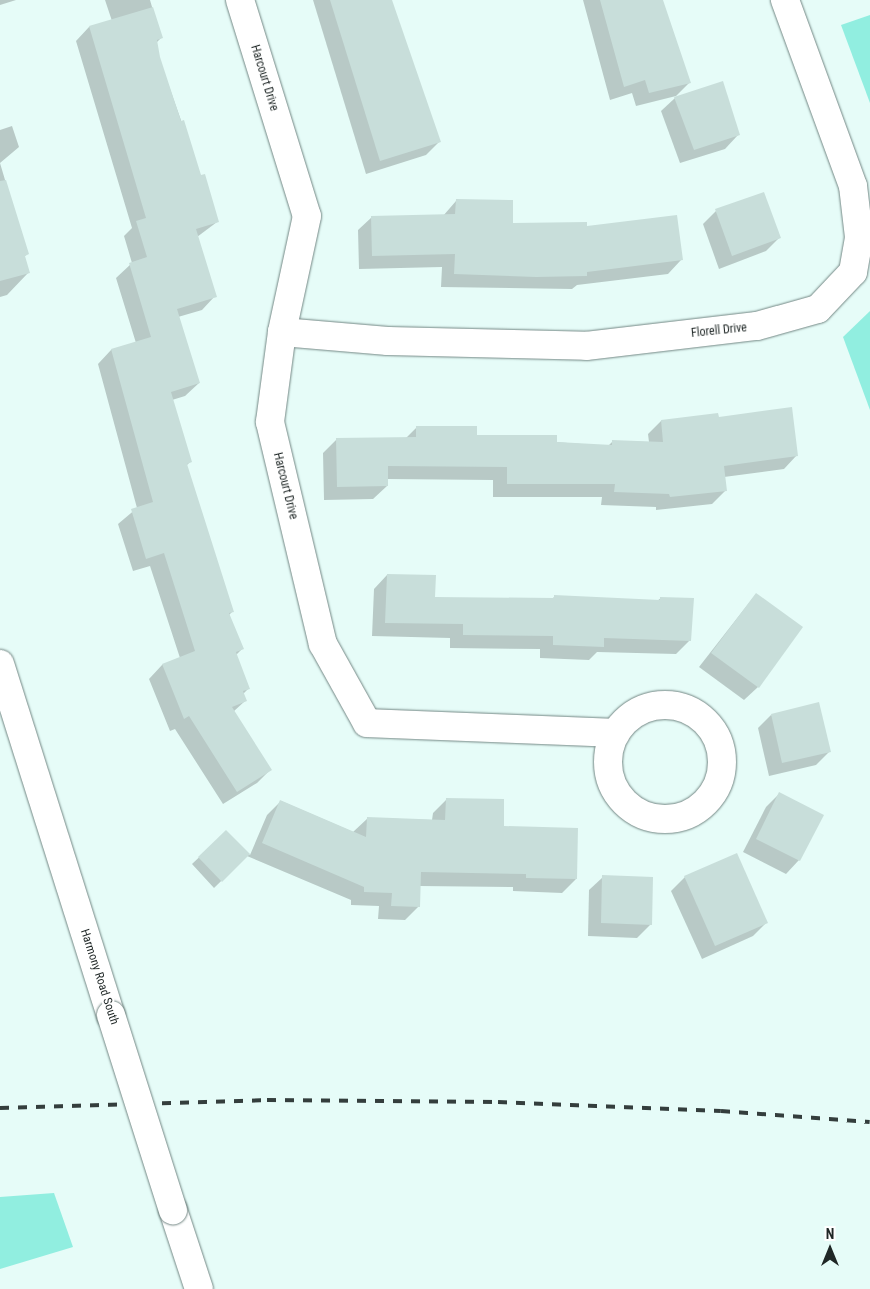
<!DOCTYPE html>
<style>
body{margin:0}
#map{position:relative;width:870px;height:1289px;overflow:hidden;background:#e6fcf8;font-family:"Roboto Condensed",sans-serif}
div>[style]{position:absolute}
.green>*{inset:0;background:#91eee0}
.shadow>*{inset:0;background:#0003}
.building>*{inset:0;background:#c8deda}
.roads{filter:drop-shadow(0 0 1px #738784) drop-shadow(0 0 1px #738784)}
.minor>*{height:28px;margin:-14px;padding:0 14px;transform-origin:14px;border-radius:14px;background:#fff}
.minor>.ring{margin:-14px;padding:0;box-sizing:content-box;background:none;border:28px solid #fff;border-radius:50%}
.secondary>*{height:28px;margin:-14px;padding:0 14px;transform-origin:14px;border-radius:14px;background:#fff}
.rail>*{height:4px;margin-top:-2px;transform-origin:0;background:repeating-linear-gradient(90deg,#343e3d 0 9px,transparent 0 18px)}
.bridges{filter:drop-shadow(0 0 1px #738784) drop-shadow(0 0 1px #738784)}
.secondary-bridge>*{height:28px;margin:-14px;padding:0 14px;transform-origin:14px;border-radius:14px;background:#fff}
span{translate:-50% -50%;white-space:nowrap;text-align:center;line-height:1.15;-webkit-text-stroke:4px #fff;paint-order:stroke}
.street-label{font-size:12px;color:#1f2726}
.north{position:absolute;left:805px;top:1224px;width:50px;height:50px;-webkit-text-stroke:4px #fff;paint-order:stroke;rotate:0deg;font-size:14px;font-weight:700;line-height:20px;text-align:center;color:#1f2726}
.north::after{content:'';display:block;margin:auto;width:18px;height:22px;background:#1f2726;clip-path:polygon(50% 0,100% 100%,50% 72%,0 100%)}
</style>
<div id="map">
<div class="green">
<i style="clip-path:polygon(870px 15px,870px 103px,841px 25px)"></i>
<i style="clip-path:polygon(870px 311px,870px 410px,843px 337px)"></i>
<i style="clip-path:polygon(54px 1193px,73px 1247px,0 1269px,0 1197px)"></i>
</div>
<div class="shadow">
<i style="clip-path:polygon(0 0,16px 0,0 5px)"></i>
<i style="clip-path:polygon(105px 0,150px 0,161px 38px,156px 43px,159px 58px,217px 222px,197px 237px,215px 296px,202px 310px,178px 317px,199px 383px,185px 396px,172px 400px,190px 462px,186px 466px,233px 611px,229px 615px,242px 649px,236px 655px,249px 688px,243px 694px,245px 701px,233px 712px,270px 770px,257px 783px,223px 804px,175px 729px,170px 731px,149px 679px,162px 665px,180px 658px,150px 566px,133px 571px,118px 524px,137px 508px,98px 364px,111px 350px,136px 343px,116px 278px,132px 263px,124px 236px,132px 228px,76px 41px,89px 27px,112px 21px)"></i>
<i style="clip-path:polygon(313px 0,391px 0,439px 142px,426px 155px,366px 174px)"></i>
<i style="clip-path:polygon(583px 0,661px 0,690px 82px,676px 96px,636px 106px,632px 93px,610px 100px)"></i>
<i style="clip-path:polygon(675px 98px,738px 135px,725px 149px,680px 163px,661px 111px)"></i>
<i style="clip-path:polygon(12px 126px,19px 147px,0 163px,27px 254px,24px 257px,28px 273px,7px 295px,0 297px,0 130px)"></i>
<i style="clip-path:polygon(456px 201px,512px 224px,585px 227px,681px 260px,668px 274px,577px 285px,572px 289px,441px 287px,442px 267px,359px 269px,358px 230px,372px 217px,443px 216px)"></i>
<i style="clip-path:polygon(716px 211px,780px 237px,766px 251px,719px 269px,703px 224px)"></i>
<i style="clip-path:polygon(718px 418px,797px 455px,784px 469px,724px 477px,726px 490px,712px 504px,656px 510px,656px 507px,601px 505px,602px 497px,493px 497px,493px 480px,387px 479px,387px 486px,373px 499px,324px 500px,323px 453px,337px 439px,405px 439px,417px 427px,476px 436px,608px 446px,613px 441px,649px 442px,648px 434px,661px 421px)"></i>
<i style="clip-path:polygon(387px 575px,434px 598px,552px 599px,555px 596px,657px 601px,661px 598px,690px 640px,676px 654px,597px 652px,589px 660px,540px 658px,540px 649px,450px 648px,450px 638px,372px 636px,374px 589px)"></i>
<i style="clip-path:polygon(756px 594px,758px 687px,744px 700px,699px 667px)"></i>
<i style="clip-path:polygon(771px 715px,829px 752px,816px 765px,769px 776px,758px 728px)"></i>
<i style="clip-path:polygon(779px 794px,799px 860px,786px 874px,743px 852px,766px 807px)"></i>
<i style="clip-path:polygon(446px 800px,503px 827px,576px 879px,562px 893px,513px 891px,513px 887px,419px 886px,419px 906px,405px 920px,378px 919px,379px 906px,351px 905px,351px 900px,247px 856px,214px 888px,192px 864px,226px 832px,250px 855px,267px 815px,281px 801px,353px 832px,368px 818px,432px 820px,433px 813px)"></i>
<i style="clip-path:polygon(603px 877px,651px 924px,637px 938px,588px 936px,589px 890px)"></i>
<i style="clip-path:polygon(685px 877px,766px 923px,753px 936px,702px 959px,671px 891px)"></i>
</div>
<div class="building">
<i style="clip-path:polygon(330px 0,392px 0,441px 142px,380px 161px)"></i>
<i style="clip-path:polygon(600px 0,663px 0,691px 83px,649px 93px,645px 80px,624px 87px)"></i>
<i style="clip-path:polygon(153px 7px,163px 38px,157px 40px,160px 57px,181px 121px,184px 120px,201px 175px,205px 174px,219px 222px,196px 229px,217px 297px,177px 309px,200px 383px,171px 392px,192px 462px,187px 464px,234px 612px,229px 613px,244px 649px,236px 652px,250px 689px,243px 691px,247px 701px,232px 707px,272px 770px,237px 792px,189px 716px,184px 719px,162px 664px,195px 651px,164px 553px,146px 559px,131px 509px,153px 502px,111px 349px,151px 337px,129px 263px,147px 257px,136px 221px,146px 218px,89px 26px)"></i>
<i style="clip-path:polygon(723px 81px,740px 135px,694px 150px,674px 97px)"></i>
<i style="clip-path:polygon(6px 180px,29px 254px,25px 256px,30px 273px,0 281px,0 181px)"></i>
<i style="clip-path:polygon(764px 192px,781px 238px,732px 256px,715px 209px)"></i>
<i style="clip-path:polygon(456px 199px,513px 200px,513px 223px,587px 222px,587px 226px,677px 215px,683px 260px,587px 272px,587px 276px,536px 277px,454px 274px,455px 254px,372px 256px,371px 216px,455px 214px)"></i>
<i style="clip-path:polygon(792px 407px,798px 456px,724px 466px,727px 491px,670px 497px,669px 494px,614px 492px,615px 484px,507px 484px,507px 467px,388px 466px,388px 486px,337px 487px,336px 438px,416px 437px,416px 426px,477px 426px,477px 435px,557px 435px,557px 442px,612px 445px,612px 440px,663px 442px,661px 420px,718px 413px,719px 417px)"></i>
<i style="clip-path:polygon(387px 574px,436px 575px,435px 597px,554px 598px,554px 595px,660px 600px,660px 597px,694px 598px,691px 641px,604px 638px,604px 647px,553px 645px,553px 636px,463px 635px,463px 624px,385px 623px)"></i>
<i style="clip-path:polygon(756px 593px,803px 627px,759px 688px,711px 653px)"></i>
<i style="clip-path:polygon(819px 702px,831px 752px,782px 763px,771px 714px)"></i>
<i style="clip-path:polygon(779px 792px,824px 815px,800px 861px,756px 839px)"></i>
<i style="clip-path:polygon(446px 798px,504px 799px,504px 826px,578px 828px,577px 879px,526px 878px,526px 874px,421px 872px,420px 907px,391px 906px,392px 893px,364px 892px,364px 887px,262px 843px,280px 800px,366px 837px,367px 817px,445px 820px)"></i>
<i style="clip-path:polygon(226px 830px,250px 854px,222px 882px,198px 857px)"></i>
<i style="clip-path:polygon(737px 853px,768px 923px,715px 946px,684px 876px)"></i>
<i style="clip-path:polygon(602px 875px,653px 877px,652px 925px,601px 923px)"></i>
</div>
<div class="roads">
<div class="minor">
<i style="left:240px;top:0;width:226px;rotate:72.8deg"></i>
<i style="left:307px;top:216px;width:119px;rotate:102.2deg"></i>
<i style="left:282px;top:332px;width:91px;rotate:97.6deg"></i>
<i style="left:270px;top:422px;width:228px;rotate:76.6deg"></i>
<i style="left:323px;top:644px;width:90px;rotate:60.9deg"></i>
<i style="left:367px;top:723px;width:249px;rotate:2.3deg"></i>
<i style="left:282px;top:332px;width:106px;rotate:4.9deg"></i>
<i style="left:388px;top:341px;width:198px;rotate:1.4deg"></i>
<i style="left:586px;top:346px;width:172px;rotate:-6.7deg"></i>
<i style="left:757px;top:326px;width:63px;rotate:-15.6deg"></i>
<i style="left:818px;top:309px;width:51px;rotate:-46.6deg"></i>
<i style="left:853px;top:272px;width:36px;rotate:-80deg"></i>
<i style="left:859px;top:237px;width:51px;rotate:-96.7deg"></i>
<i style="left:853px;top:186px;width:198px;rotate:-110.1deg"></i>
<i class="ring" style="left:608px;top:705px;width:86px;height:86px"></i>
</div>
<div class="secondary">
<i style="left:0;top:664px;width:368px;rotate:72.5deg"></i>
<i style="left:173px;top:1210px;width:83px;rotate:71.8deg"></i>
</div>
</div>
<div class="rail">
<i style="left:0;top:1108px;width:267px;rotate:-1.7deg"></i>
<i style="left:267px;top:1100px;width:231px;rotate:0.5deg"></i>
<i style="left:498px;top:1102px;width:223px;rotate:2.3deg"></i>
<i style="left:721px;top:1111px;width:149px;rotate:4.2deg"></i>
</div>
<div class="bridges">
<div class="secondary-bridge">
<i style="left:111px;top:1015px;width:205px;rotate:72.4deg"></i>
</div>
</div>
<div class="street-label">
<span style="left:264px;top:78px;rotate:73deg">Harcourt Drive</span>
<span style="left:719px;top:331px;rotate:-6deg">Florell Drive</span>
<span style="left:285px;top:486px;rotate:76deg">Harcourt Drive</span>
<span style="left:99px;top:977px;rotate:72deg">Harmony Road South</span>
</div>
<div class="north">N</div>
</div>
